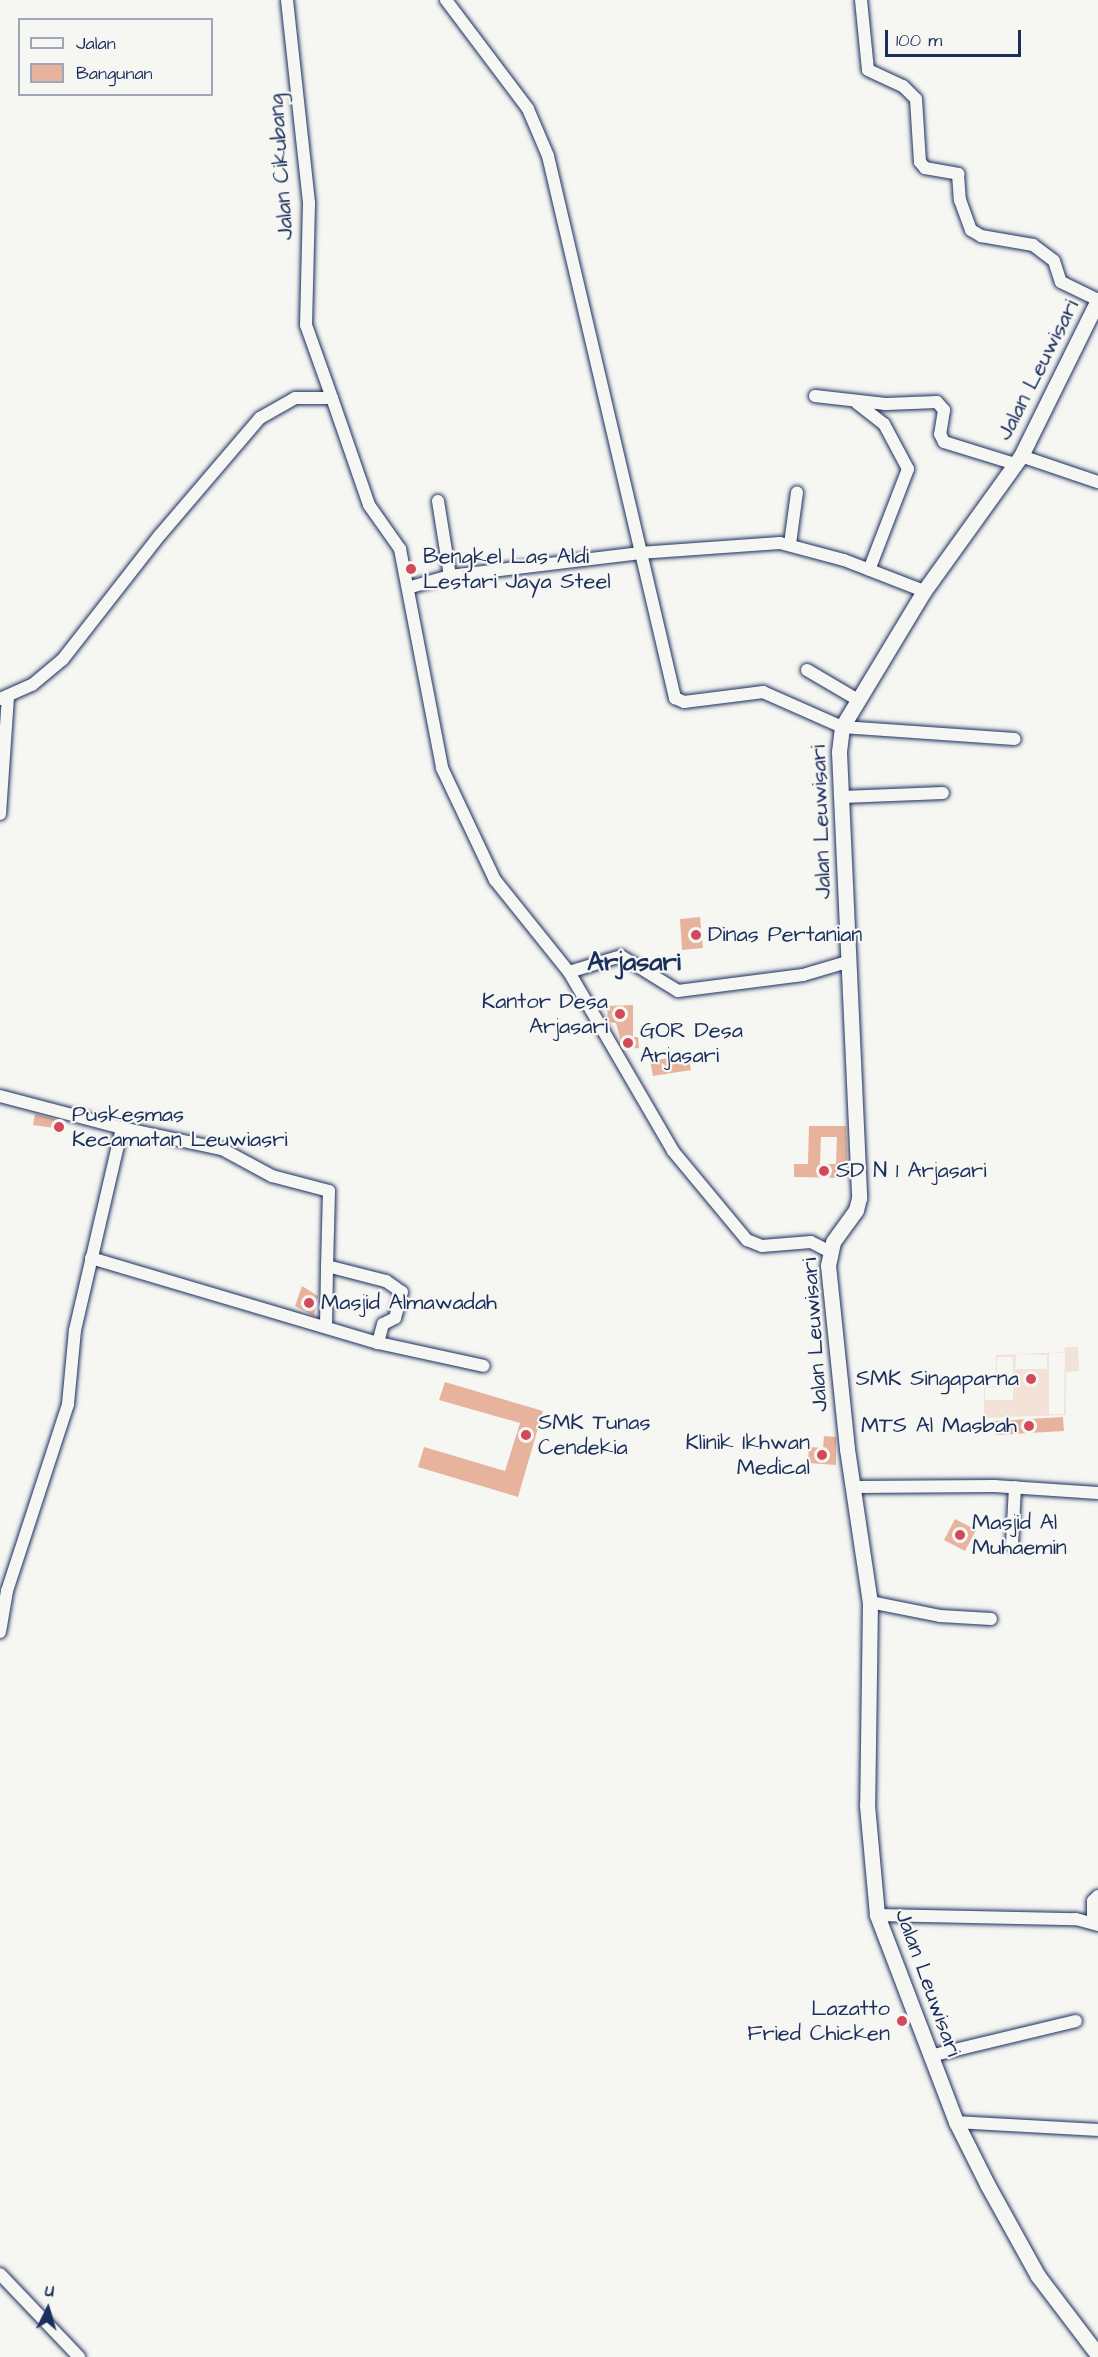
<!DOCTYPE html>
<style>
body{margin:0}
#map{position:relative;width:1098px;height:2357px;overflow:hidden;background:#f6f6f2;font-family:"Architects Daughter",sans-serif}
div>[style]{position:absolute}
.built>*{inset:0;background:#f2e2d8}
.building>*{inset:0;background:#e8b39c}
.roads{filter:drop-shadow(0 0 2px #1b2f5e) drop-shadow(0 0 2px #1b2f5e)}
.minor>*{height:12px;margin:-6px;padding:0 6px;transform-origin:6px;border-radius:6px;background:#f6f6f2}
.major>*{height:15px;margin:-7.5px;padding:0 7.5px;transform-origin:7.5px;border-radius:7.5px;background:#f6f6f2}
.dots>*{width:16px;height:16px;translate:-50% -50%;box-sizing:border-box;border:3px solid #f6f6f2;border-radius:50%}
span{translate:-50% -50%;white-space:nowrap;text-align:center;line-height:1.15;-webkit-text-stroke:4.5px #f6f6f2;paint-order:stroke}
.street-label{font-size:22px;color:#1b2f5e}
.poi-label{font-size:22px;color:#1b2f5e}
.left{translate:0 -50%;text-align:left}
.right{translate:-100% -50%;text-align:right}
.quarter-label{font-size:26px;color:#1b2f5e;font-weight:700}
.legend{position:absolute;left:18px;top:18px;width:195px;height:78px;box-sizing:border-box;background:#f6f6f2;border:2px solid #9ea6b7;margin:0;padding:8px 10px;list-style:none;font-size:18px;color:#1b2f5e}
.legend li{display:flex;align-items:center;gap:12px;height:30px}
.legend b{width:30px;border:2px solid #9ea6b7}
.north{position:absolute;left:18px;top:2279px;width:60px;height:60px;-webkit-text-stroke:4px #f6f6f2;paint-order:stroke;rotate:5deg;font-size:16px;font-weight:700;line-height:24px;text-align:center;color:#1b2f5e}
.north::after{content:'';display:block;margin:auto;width:21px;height:27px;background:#1b2f5e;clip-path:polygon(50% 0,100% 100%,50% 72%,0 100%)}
.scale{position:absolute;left:885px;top:30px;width:136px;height:27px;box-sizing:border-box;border:3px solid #1b2f5e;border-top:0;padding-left:8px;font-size:18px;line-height:21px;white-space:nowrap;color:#1b2f5e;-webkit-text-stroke:4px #f6f6f2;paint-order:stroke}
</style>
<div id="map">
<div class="built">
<i style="clip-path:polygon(evenodd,1065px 1347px,1078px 1347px,1079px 1371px,1066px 1372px,1066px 1415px,984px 1418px,984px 1387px,996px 1386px,996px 1355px,1064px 1352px,1065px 1347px,1049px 1352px,1065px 1353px,1064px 1414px,1049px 1414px,1049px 1352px,1065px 1347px,1016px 1354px,1047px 1355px,1047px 1369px,1015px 1369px,1016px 1354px,1065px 1347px,997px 1357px,1013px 1357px,1013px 1400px,985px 1400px,985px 1388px,997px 1387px,997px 1357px)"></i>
</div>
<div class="building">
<i style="clip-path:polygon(700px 917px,703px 948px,682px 950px,680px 919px)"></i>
<i style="clip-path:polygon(633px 1005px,633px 1037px,638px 1037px,639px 1048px,623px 1049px,616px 1023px,608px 1022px,607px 1006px)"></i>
<i style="clip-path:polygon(688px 1055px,691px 1070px,653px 1076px,650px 1061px)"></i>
<i style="clip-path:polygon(35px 1114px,63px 1121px,61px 1135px,54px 1134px,55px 1128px,33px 1125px)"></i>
<i style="clip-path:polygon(evenodd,809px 1126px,846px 1126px,848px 1178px,794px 1177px,794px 1164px,808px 1164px,809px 1126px,821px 1137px,837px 1137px,836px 1164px,820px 1164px,821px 1137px)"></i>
<i style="clip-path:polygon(302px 1286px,318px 1296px,314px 1316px,295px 1306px)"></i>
<i style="clip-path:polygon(445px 1382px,543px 1411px,518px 1497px,418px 1467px,424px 1447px,505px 1471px,520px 1423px,439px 1400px)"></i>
<i style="clip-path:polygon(1063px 1417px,1064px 1431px,996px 1435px,995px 1421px)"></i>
<i style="clip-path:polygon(824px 1436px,836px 1437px,836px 1465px,808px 1463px,809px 1447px,823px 1448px)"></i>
<i style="clip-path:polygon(955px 1519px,976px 1530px,965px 1551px,944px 1540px)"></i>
</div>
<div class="roads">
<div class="minor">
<i style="left:287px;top:0;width:204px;rotate:83.8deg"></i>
<i style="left:309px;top:203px;width:122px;rotate:91.4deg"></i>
<i style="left:306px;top:325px;width:77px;rotate:70.4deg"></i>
<i style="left:446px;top:0;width:136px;rotate:53deg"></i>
<i style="left:528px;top:109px;width:51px;rotate:66.9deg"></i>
<i style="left:548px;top:156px;width:557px;rotate:76.81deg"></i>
<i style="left:675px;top:698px;width:10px;rotate:24deg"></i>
<i style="left:684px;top:702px;width:80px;rotate:-7.2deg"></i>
<i style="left:763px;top:692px;width:86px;rotate:23.9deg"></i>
<i style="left:842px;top:727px;width:173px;rotate:4deg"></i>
<i style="left:861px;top:0;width:70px;rotate:84.3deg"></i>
<i style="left:868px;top:70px;width:38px;rotate:25deg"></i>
<i style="left:903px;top:86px;width:18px;rotate:45deg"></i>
<i style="left:916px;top:99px;width:63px;rotate:86.4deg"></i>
<i style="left:920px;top:162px;width:8px;rotate:50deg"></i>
<i style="left:925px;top:168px;width:34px;rotate:10deg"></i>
<i style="left:958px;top:174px;width:26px;rotate:86deg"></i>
<i style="left:960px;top:200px;width:32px;rotate:70deg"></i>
<i style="left:971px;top:230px;width:12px;rotate:31deg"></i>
<i style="left:981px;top:236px;width:53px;rotate:9.8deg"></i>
<i style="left:1033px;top:245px;width:26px;rotate:37deg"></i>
<i style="left:1054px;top:261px;width:22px;rotate:72deg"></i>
<i style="left:1061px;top:282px;width:41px;rotate:25.9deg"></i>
<i style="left:815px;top:396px;width:71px;rotate:6.4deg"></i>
<i style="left:886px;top:404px;width:51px;rotate:-2.2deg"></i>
<i style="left:937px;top:402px;width:11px;rotate:49deg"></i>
<i style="left:944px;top:410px;width:24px;rotate:99deg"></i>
<i style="left:940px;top:434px;width:9px;rotate:63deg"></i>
<i style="left:944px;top:442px;width:74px;rotate:17.2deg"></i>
<i style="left:857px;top:403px;width:34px;rotate:38deg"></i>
<i style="left:884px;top:424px;width:51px;rotate:61.9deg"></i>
<i style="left:908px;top:469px;width:108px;rotate:111.1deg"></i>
<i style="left:1021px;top:456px;width:81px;rotate:18.7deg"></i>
<i style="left:438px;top:501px;width:76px;rotate:80.9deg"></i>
<i style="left:790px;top:544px;width:52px;rotate:-82.3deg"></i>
<i style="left:411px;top:587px;width:41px;rotate:-15.8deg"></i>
<i style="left:450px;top:576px;width:190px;rotate:-6.9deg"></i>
<i style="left:639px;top:553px;width:141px;rotate:-4.1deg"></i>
<i style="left:780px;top:543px;width:66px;rotate:14.9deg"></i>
<i style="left:844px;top:560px;width:86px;rotate:21.2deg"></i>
<i style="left:807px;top:670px;width:59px;rotate:30.5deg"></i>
<i style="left:0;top:699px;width:35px;rotate:-24deg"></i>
<i style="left:32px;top:685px;width:40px;rotate:-40deg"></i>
<i style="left:63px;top:659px;width:157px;rotate:-52deg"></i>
<i style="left:160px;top:535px;width:154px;rotate:-49.5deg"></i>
<i style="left:260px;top:418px;width:40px;rotate:-29.7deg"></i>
<i style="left:295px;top:398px;width:37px"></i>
<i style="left:332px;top:398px;width:113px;rotate:70.9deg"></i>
<i style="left:369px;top:505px;width:54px;rotate:54.8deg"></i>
<i style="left:400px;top:549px;width:223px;rotate:79.1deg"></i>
<i style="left:442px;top:768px;width:124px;rotate:64.7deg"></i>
<i style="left:495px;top:880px;width:118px;rotate:51.2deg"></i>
<i style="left:569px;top:972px;width:207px;rotate:59.8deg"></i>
<i style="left:673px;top:1151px;width:116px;rotate:50.3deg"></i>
<i style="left:747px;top:1240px;width:16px;rotate:22deg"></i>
<i style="left:762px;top:1246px;width:49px;rotate:-4.7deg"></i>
<i style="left:811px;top:1242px;width:20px;rotate:27deg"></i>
<i style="left:842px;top:797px;width:101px;rotate:-2.3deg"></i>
<i style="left:0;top:814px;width:116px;rotate:-86.1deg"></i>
<i style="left:569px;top:972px;width:54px;rotate:-17.1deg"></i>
<i style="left:621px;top:956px;width:67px;rotate:31.6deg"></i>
<i style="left:678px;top:991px;width:126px;rotate:-7.3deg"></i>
<i style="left:803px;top:975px;width:46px;rotate:-16.5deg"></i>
<i style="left:0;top:1096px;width:126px;rotate:14.7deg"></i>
<i style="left:91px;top:1258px;width:299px;rotate:16.5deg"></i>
<i style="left:378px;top:1343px;width:108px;rotate:12.2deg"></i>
<i style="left:326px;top:1326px;width:60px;rotate:-89deg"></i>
<i style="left:855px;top:1487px;width:139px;rotate:-0.4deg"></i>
<i style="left:994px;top:1486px;width:104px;rotate:3.9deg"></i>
<i style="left:1012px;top:1544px;width:57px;rotate:-87deg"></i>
<i style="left:870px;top:1602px;width:71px;rotate:11.3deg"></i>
<i style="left:940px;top:1616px;width:51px;rotate:3.4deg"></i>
<i style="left:0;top:1632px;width:42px;rotate:-80.3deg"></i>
<i style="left:7px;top:1591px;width:197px;rotate:-71.9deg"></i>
<i style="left:68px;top:1404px;width:74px;rotate:-84.6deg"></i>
<i style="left:75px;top:1330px;width:207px;rotate:-76.9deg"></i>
<i style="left:122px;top:1128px;width:102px;rotate:11.9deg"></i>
<i style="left:222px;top:1149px;width:57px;rotate:28.4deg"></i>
<i style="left:272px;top:1176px;width:59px;rotate:14.7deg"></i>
<i style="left:329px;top:1191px;width:75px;rotate:91.5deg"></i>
<i style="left:327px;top:1266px;width:61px;rotate:14.3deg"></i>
<i style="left:386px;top:1281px;width:19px;rotate:35deg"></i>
<i style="left:402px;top:1292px;width:27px;rotate:105deg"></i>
<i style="left:395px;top:1318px;width:13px;rotate:153deg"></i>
<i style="left:383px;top:1324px;width:20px;rotate:105deg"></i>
<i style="left:877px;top:1915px;width:199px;rotate:1.2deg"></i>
<i style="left:1076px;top:1919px;width:23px;rotate:15deg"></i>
<i style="left:1093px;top:1922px;width:21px;rotate:-90deg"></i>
<i style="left:1093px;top:1901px;width:7px;rotate:-45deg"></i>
<i style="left:930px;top:2056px;width:150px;rotate:-13.5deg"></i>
<i style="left:956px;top:2122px;width:142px;rotate:3.2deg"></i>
<i style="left:0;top:2274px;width:115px;rotate:46.4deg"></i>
</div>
<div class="major">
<i style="left:1098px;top:300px;width:174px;rotate:116.3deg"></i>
<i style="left:1021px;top:456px;width:166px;rotate:125.7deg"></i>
<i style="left:924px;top:591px;width:159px;rotate:121.1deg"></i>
<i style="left:842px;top:727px;width:25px;rotate:97deg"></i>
<i style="left:839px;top:752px;width:446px;rotate:87.4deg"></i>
<i style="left:859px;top:1198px;width:12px;rotate:104deg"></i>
<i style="left:856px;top:1210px;width:39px;rotate:126deg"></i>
<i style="left:833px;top:1242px;width:24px;rotate:102deg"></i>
<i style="left:828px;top:1265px;width:185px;rotate:84.1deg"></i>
<i style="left:847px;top:1449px;width:155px;rotate:81.5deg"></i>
<i style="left:870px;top:1602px;width:203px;rotate:90.8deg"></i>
<i style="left:867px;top:1805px;width:110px;rotate:84.8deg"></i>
<i style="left:877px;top:1915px;width:222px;rotate:69.1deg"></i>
<i style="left:956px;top:2122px;width:69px;rotate:63.4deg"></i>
<i style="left:987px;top:2184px;width:105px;rotate:61deg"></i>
<i style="left:1038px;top:2276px;width:99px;rotate:52.8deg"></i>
</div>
</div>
<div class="dots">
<i style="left:411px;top:569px;background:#d1495b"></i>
<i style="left:696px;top:935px;background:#d1495b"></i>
<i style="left:620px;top:1014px;background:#d1495b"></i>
<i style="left:628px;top:1043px;background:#d1495b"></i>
<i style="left:59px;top:1127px;background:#d1495b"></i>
<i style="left:824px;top:1171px;background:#d1495b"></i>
<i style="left:309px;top:1303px;background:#d1495b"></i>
<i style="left:1031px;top:1379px;background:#d1495b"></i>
<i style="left:1029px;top:1426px;background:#d1495b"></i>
<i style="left:526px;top:1435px;background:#d1495b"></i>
<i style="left:822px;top:1455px;background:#d1495b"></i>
<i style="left:960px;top:1535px;background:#d1495b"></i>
<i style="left:902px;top:2021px;background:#d1495b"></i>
</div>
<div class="street-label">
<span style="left:281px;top:167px;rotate:-94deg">Jalan Cikubang</span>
<span style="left:1038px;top:370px;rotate:-63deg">Jalan Leuwisari</span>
<span style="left:821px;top:822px;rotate:-92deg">Jalan Leuwisari</span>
<span style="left:815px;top:1335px;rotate:-94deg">Jalan Leuwisari</span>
<span style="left:928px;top:1983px;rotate:70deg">Jalan Leuwisari</span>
</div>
<div class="poi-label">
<span class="left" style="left:423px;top:569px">Bengkel Las Aldi<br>Lestari Jaya Steel</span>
<span class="left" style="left:708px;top:935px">Dinas Pertanian</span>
<span class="right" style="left:608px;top:1014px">Kantor Desa<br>Arjasari</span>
<span class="left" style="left:640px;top:1043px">GOR Desa<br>Arjasari</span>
<span class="left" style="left:72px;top:1127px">Puskesmas<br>Kecamatan Leuwiasri</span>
<span class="left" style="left:836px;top:1171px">SD N 1 Arjasari</span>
<span class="left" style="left:321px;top:1303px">Masjid Almawadah</span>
<span class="right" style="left:1019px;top:1379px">SMK Singaparna</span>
<span class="left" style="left:538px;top:1435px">SMK Tunas<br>Cendekia</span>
<span class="right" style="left:1017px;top:1426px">MTS Al Masbah</span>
<span class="right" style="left:810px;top:1455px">Klinik Ikhwan<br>Medical</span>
<span class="left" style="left:972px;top:1535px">Masjid Al<br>Muhaemin</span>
<span class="right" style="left:890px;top:2021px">Lazatto<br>Fried Chicken</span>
</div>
<div class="quarter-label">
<span style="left:634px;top:963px">Arjasari</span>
</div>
<ul class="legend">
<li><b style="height:8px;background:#f6f6f2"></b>Jalan</li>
<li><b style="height:16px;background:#e8b39c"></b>Bangunan</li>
</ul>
<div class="north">U</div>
<div class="scale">100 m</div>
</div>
